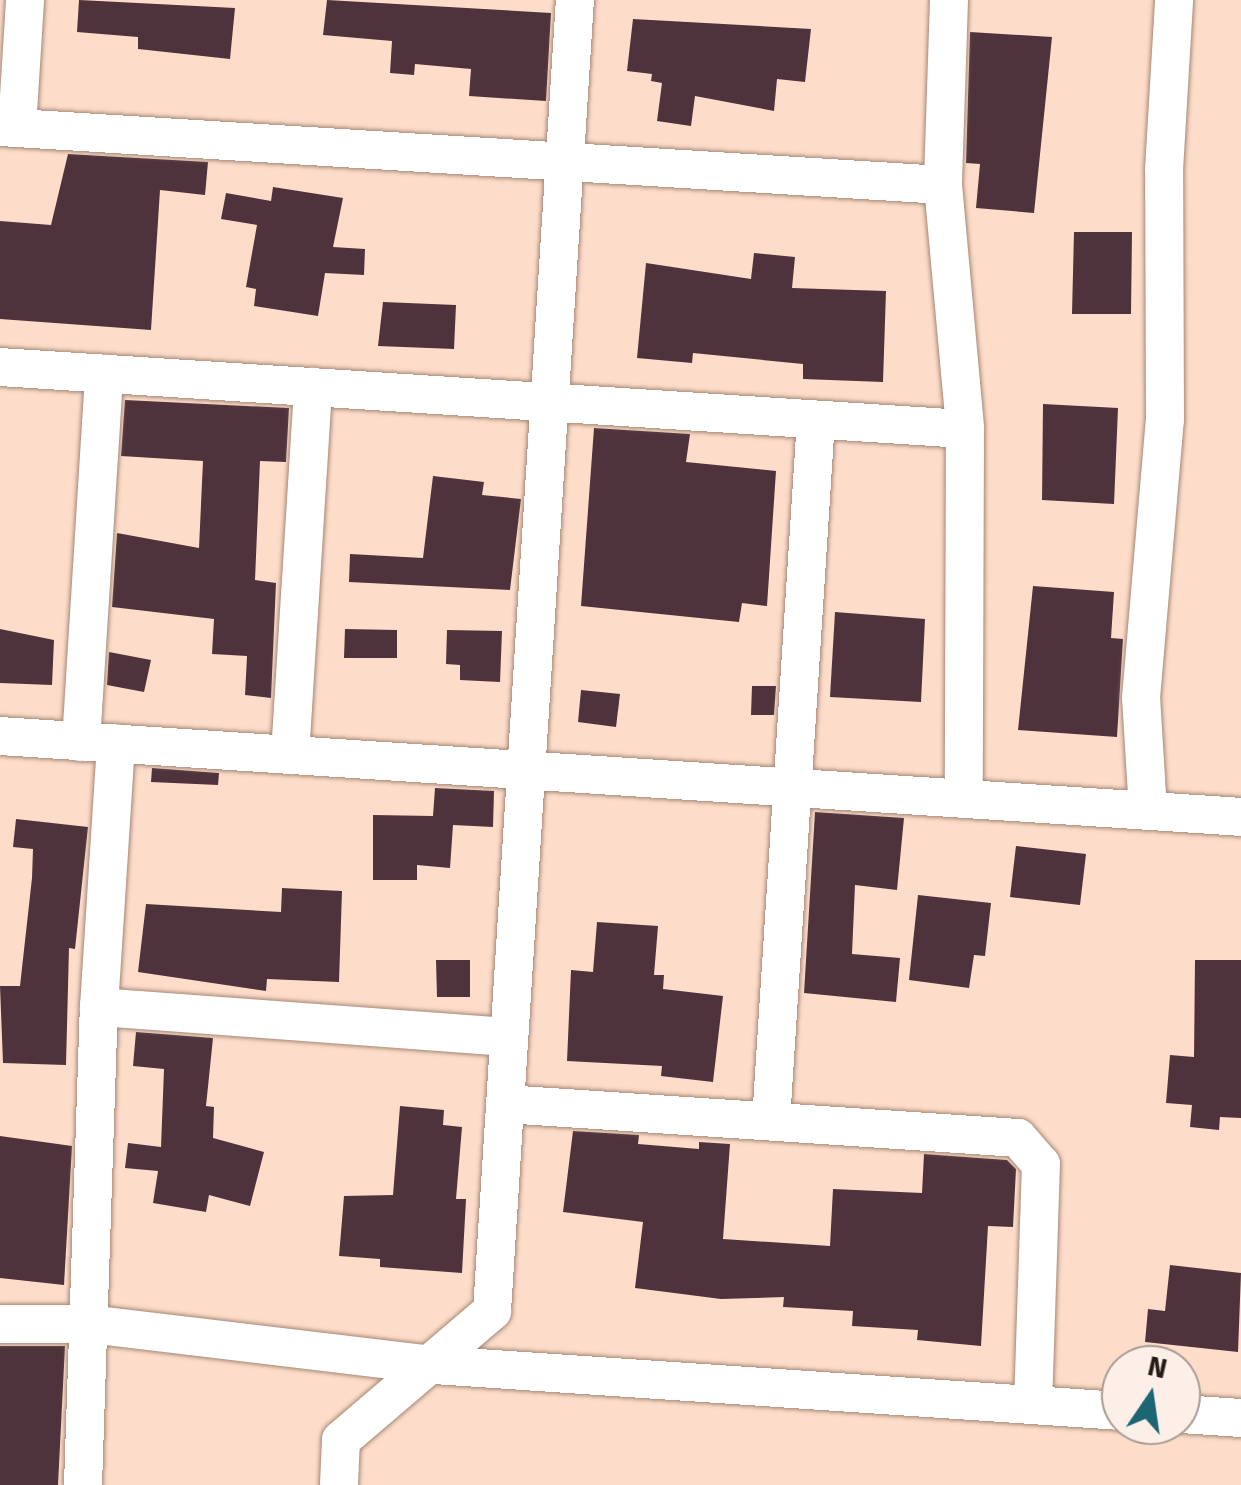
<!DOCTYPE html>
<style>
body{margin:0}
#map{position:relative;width:1241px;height:1485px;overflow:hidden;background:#fdddca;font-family:"Fira Sans",sans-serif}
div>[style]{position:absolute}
.building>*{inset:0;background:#4f333c}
.roads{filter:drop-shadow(0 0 2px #a48775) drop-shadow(0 0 2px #a48775)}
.minor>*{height:38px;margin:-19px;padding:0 19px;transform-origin:19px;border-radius:19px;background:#fff}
span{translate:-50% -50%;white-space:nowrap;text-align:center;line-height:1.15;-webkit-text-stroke:10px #fcefe7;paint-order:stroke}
.north{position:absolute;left:1101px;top:1345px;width:100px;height:100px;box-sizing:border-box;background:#fcefe7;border:2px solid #a79b93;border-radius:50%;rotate:13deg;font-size:28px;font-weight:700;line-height:40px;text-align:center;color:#271c15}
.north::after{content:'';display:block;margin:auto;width:35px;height:45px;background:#1c6572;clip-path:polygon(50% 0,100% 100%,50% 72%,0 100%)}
</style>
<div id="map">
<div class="building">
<i style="clip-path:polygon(79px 0,235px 8px,230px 59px,138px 49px,138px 37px,77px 32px)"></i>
<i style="clip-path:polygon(327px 0,551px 13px,546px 101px,469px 96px,471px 69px,415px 64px,414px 75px,390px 73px,392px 41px,323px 35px)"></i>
<i style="clip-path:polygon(633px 19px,811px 29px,805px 82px,777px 79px,774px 111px,695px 96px,691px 126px,657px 121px,662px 83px,651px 81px,652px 74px,627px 71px)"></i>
<i style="clip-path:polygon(970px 32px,1052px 37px,1034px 213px,976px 208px,980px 164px,966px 163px)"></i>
<i style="clip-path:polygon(68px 154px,208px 162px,205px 195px,160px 190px,151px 330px,0 319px,0 221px,51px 225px)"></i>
<i style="clip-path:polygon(273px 187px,343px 198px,333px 247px,365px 249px,364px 275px,325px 273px,318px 316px,254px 306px,256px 289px,246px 287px,257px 225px,221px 219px,226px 193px,271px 201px)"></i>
<i style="clip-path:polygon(1074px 232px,1132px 232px,1131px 314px,1072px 314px)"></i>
<i style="clip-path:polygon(754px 253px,795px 257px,792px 288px,886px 291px,883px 382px,803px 379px,803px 364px,693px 353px,692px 363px,637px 358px,646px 263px,751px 279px)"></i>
<i style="clip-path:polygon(383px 302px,456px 305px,454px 349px,378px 346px)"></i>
<i style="clip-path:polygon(125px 400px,289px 408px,286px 462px,260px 461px,255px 580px,276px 583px,271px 698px,245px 695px,247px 656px,212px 654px,214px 619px,112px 607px,117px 533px,199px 548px,203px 461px,121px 456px)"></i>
<i style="clip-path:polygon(1043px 404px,1118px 408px,1114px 504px,1042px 500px)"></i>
<i style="clip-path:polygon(594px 428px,690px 434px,686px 462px,776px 471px,767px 606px,742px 603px,739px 622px,581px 606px)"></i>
<i style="clip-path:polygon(433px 476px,484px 482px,482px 495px,521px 499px,510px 590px,349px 582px,350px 554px,423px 558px)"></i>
<i style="clip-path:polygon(1033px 586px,1114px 592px,1111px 638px,1123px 639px,1117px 737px,1018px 730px)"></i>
<i style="clip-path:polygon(835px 612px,925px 619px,921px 702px,830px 697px)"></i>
<i style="clip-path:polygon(0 629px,54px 640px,52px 685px,0 683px)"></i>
<i style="clip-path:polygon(345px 629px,397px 630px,397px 658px,344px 658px)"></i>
<i style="clip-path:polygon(447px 630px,502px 631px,500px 682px,460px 680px,460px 665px,446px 664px)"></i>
<i style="clip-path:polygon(109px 652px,151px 660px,144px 692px,107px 685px)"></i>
<i style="clip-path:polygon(752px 686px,776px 686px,774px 715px,751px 715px)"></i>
<i style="clip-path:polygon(581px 690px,620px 694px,616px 727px,578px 722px)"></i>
<i style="clip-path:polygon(152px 768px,219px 773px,218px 785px,151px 782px)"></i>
<i style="clip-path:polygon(435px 788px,494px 791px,493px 827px,453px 825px,450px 868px,417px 865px,417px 880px,373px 880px,373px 815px,433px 816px)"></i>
<i style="clip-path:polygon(815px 812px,904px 818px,897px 890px,855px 885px,852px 954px,900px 958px,896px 1002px,804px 993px)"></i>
<i style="clip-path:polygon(16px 819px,88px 827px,75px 949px,69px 948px,66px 1065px,3px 1063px,0 986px,20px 986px,32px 878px,33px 849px,13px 847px)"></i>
<i style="clip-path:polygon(1016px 846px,1086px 854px,1080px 905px,1010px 897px)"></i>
<i style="clip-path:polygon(282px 888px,342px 891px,339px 982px,267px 979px,266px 991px,138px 972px,146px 904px,281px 912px)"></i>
<i style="clip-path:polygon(918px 895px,991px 903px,985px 956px,974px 955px,969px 988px,909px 980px)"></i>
<i style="clip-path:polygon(597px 922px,658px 926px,654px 975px,664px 975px,663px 989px,723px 996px,713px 1082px,661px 1076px,662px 1066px,567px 1061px,571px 970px,593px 972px)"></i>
<i style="clip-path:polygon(436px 960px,470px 960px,470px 997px,437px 997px)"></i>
<i style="clip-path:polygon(1195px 960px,1241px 960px,1241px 1118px,1220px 1117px,1219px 1130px,1190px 1127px,1192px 1105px,1166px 1103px,1170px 1055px,1194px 1057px)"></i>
<i style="clip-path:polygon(136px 1032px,213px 1038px,206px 1106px,214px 1107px,213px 1138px,264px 1152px,250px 1206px,209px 1195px,206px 1212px,153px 1203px,158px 1171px,125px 1168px,128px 1143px,161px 1147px,164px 1069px,133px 1066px)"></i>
<i style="clip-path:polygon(400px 1106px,444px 1110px,443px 1125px,462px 1127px,456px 1199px,466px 1199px,462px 1273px,380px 1267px,380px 1259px,339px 1256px,344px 1196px,393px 1195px)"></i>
<i style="clip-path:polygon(573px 1131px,639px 1135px,638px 1144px,699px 1149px,699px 1142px,730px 1144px,723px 1239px,830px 1246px,833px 1189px,922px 1193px,924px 1154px,1007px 1160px,1016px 1169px,1013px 1227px,988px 1226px,981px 1346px,917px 1340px,918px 1330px,852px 1326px,853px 1311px,783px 1307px,784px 1297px,721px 1299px,635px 1288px,643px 1222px,563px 1212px)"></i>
<i style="clip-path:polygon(0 1136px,72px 1146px,64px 1285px,0 1278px)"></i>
<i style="clip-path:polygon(1170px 1265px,1241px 1273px,1238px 1352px,1145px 1342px,1148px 1309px,1165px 1311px)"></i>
<i style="clip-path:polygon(0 1346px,65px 1346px,58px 1485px,0 1485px)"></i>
</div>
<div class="roads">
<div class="minor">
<i style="left:949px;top:0;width:185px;rotate:91.9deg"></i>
<i style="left:943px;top:185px;width:245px;rotate:84.8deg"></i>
<i style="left:965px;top:429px;width:370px;rotate:90.2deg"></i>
<i style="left:0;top:127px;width:945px;rotate:3.52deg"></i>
<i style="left:17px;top:128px;width:128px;rotate:-86.4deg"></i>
<i style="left:0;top:367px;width:967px;rotate:3.68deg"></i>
<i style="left:0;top:736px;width:1244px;rotate:3.73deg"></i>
<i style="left:81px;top:742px;width:369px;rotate:-86.4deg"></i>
<i style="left:290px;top:755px;width:369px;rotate:-86.4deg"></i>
<i style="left:1148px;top:811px;width:113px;rotate:-93.5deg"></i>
<i style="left:1141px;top:698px;width:279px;rotate:-85.1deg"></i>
<i style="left:1165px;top:420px;width:250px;rotate:-90.2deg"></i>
<i style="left:1164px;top:170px;width:170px;rotate:-86.6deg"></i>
<i style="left:99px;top:1007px;width:411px;rotate:4.2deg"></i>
<i style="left:505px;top:1104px;width:514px;rotate:3.79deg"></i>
<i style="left:1018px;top:1138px;width:35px;rotate:49deg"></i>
<i style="left:1041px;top:1164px;width:241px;rotate:91.9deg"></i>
<i style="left:771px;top:1121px;width:702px;rotate:-86.33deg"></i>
<i style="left:0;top:1324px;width:89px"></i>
<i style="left:89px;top:1324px;width:347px;rotate:6.8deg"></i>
<i style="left:434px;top:1365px;width:689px;rotate:3.83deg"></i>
<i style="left:1181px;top:1414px;width:60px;rotate:3.8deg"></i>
<i style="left:83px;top:1485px;width:478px;rotate:-88.1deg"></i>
<i style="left:99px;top:1007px;width:264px;rotate:-86.3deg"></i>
<i style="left:339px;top:1485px;width:45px;rotate:-87.5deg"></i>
<i style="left:341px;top:1440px;width:199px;rotate:-40.5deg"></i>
<i style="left:492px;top:1311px;width:1314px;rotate:-86.38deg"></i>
</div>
</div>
<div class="north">N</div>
</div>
